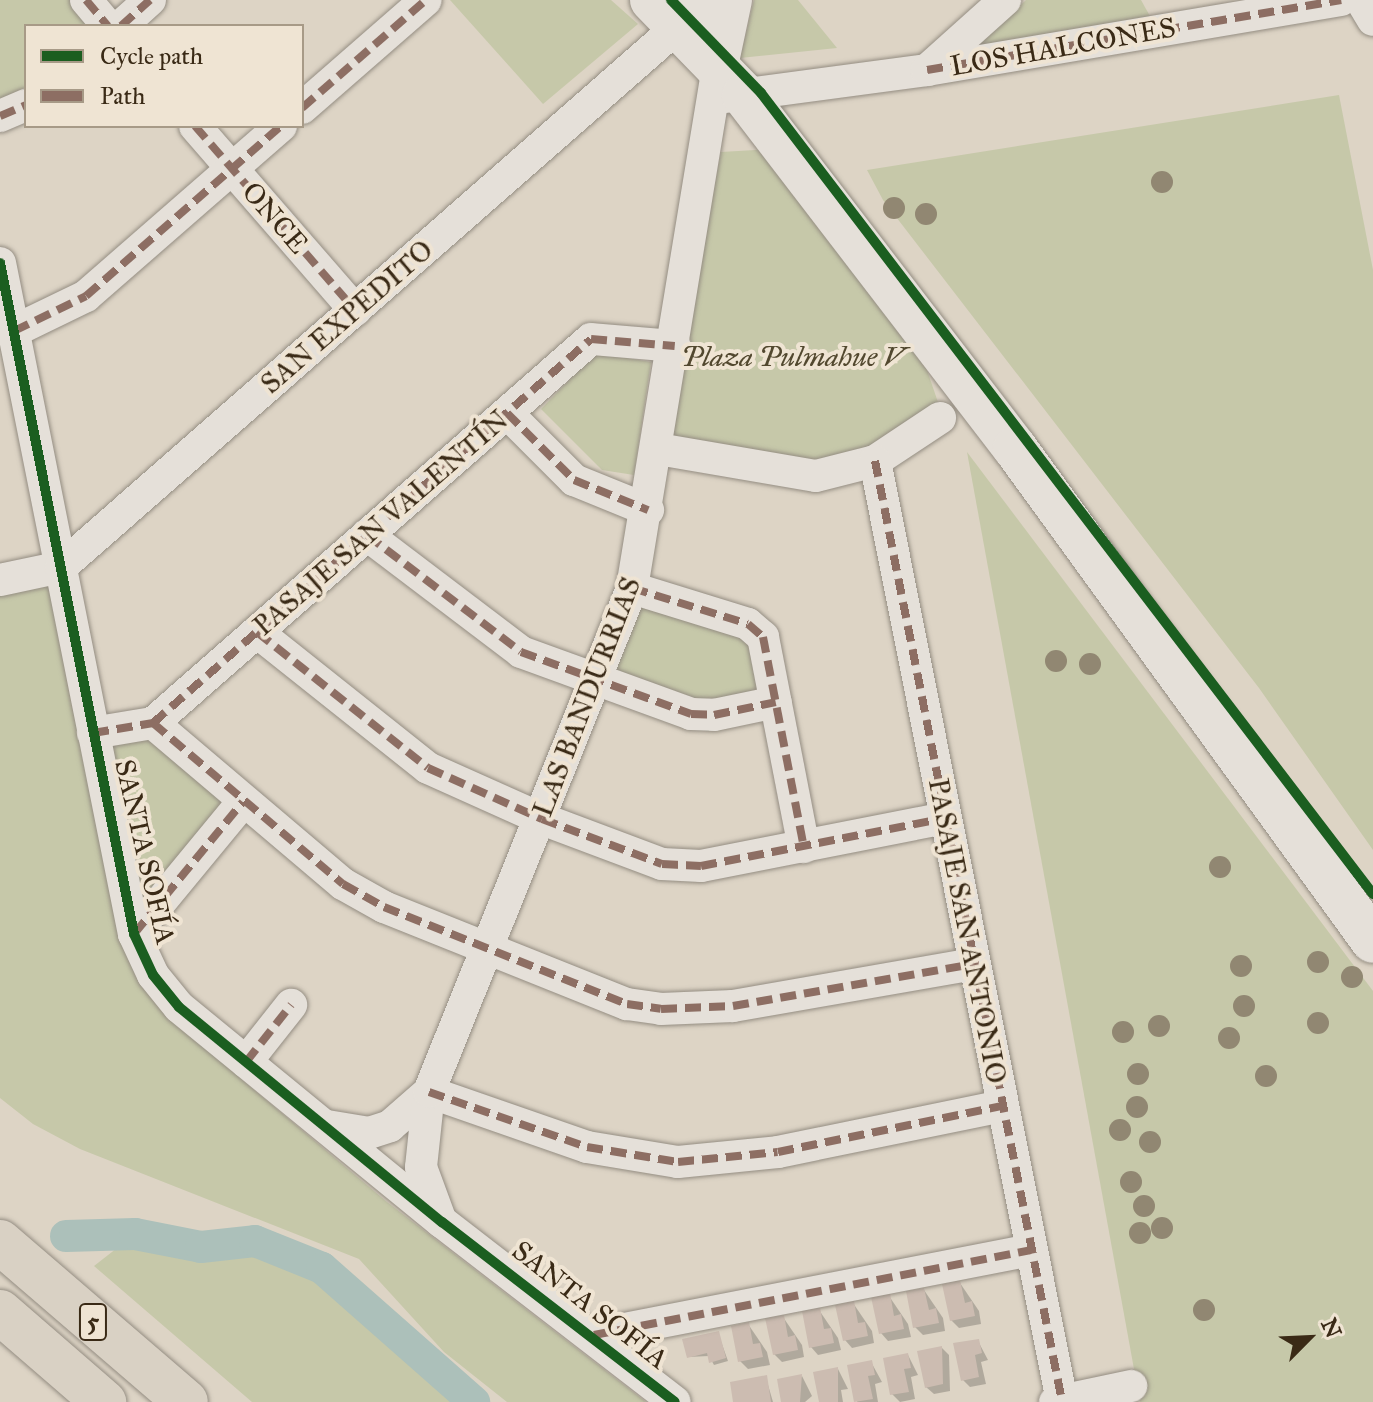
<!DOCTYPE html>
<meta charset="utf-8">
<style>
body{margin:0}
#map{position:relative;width:1373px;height:1402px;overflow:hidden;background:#ddd4c5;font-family:"IM FELL Great Primer",serif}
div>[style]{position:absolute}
.green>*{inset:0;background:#c6c8a9}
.shadow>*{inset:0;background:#0003}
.canal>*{height:32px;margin:-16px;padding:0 16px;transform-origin:16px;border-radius:16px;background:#acc0ba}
.building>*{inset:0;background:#ccbcb1}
.roads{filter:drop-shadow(0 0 2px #948d82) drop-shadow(0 0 2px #948d82)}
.minor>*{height:32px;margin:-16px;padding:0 16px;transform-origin:16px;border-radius:16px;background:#e5e0d9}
.tertiary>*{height:40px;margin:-20px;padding:0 20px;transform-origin:20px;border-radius:20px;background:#e5e0d9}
.secondary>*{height:44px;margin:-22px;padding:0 22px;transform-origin:22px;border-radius:22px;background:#e5e0d9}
.motorway>*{height:44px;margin:-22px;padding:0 22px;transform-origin:22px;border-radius:22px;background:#d9d1c4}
.quiet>*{height:8px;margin-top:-4px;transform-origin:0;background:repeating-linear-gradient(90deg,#8d6e63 0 16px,transparent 0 24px)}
.cycleway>*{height:10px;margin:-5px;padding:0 5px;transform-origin:5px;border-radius:5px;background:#1b5e20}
.trees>*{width:22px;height:22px;margin:-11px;border-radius:50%;background:#918772}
span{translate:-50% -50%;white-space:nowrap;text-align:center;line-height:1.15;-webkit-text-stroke:8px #efe4d3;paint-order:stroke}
.shield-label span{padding:2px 6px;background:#efe4d3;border:2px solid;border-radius:6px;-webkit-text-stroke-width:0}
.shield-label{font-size:26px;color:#3a2a16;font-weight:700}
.street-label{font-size:28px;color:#3a2a16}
.park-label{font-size:28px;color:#52482f;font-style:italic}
.legend{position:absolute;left:24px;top:24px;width:280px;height:104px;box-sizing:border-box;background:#efe4d3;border:2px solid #a79a87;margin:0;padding:10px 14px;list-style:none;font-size:24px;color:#3a2a16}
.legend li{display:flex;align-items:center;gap:16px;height:40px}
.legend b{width:40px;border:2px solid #a79a87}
.north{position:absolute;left:1269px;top:1298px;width:80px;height:80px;-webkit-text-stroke:6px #efe4d3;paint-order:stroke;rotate:66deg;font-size:22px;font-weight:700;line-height:32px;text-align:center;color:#3a2a16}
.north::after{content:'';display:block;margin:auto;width:28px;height:36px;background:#3a2a16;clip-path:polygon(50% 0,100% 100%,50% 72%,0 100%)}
</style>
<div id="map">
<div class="green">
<i style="clip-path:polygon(0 0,81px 0,103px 26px,26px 26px,26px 100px,0 111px)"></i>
<i style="clip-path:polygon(450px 0,611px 0,638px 24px,543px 104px)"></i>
<i style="clip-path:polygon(754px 0,798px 0,837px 48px,740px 58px)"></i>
<i style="clip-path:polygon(1026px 0,1141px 0,1151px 18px,983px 49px,977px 45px)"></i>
<i style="clip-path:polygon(1339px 95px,1373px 270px,1373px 850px,1259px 688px,883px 200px,867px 170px)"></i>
<i style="clip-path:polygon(771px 149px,916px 338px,941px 411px,845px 467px,664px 445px,721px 152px)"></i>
<i style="clip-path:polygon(596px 353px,651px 362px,634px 475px,602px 470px,541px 409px)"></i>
<i style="clip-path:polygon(967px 452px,1373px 991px,1373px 1402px,1140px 1402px)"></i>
<i style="clip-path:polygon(51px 577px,169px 1018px,387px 1202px,646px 1402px,507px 1402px,444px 1352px,359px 1259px,80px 1149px,33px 1124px,0 1098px,0 587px)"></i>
<i style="clip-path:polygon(634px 594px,755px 632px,772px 699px,715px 712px,605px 679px)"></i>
<i style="clip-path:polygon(153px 723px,243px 802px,134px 934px,93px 733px)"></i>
<i style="clip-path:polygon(135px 1234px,201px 1247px,255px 1241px,346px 1290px,459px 1402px,252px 1402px,94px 1266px)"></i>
</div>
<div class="shadow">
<i style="clip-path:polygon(960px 1283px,979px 1311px,981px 1324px,959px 1328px,951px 1320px)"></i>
<i style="clip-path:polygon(924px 1290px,943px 1318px,945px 1331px,923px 1335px,915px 1327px)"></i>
<i style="clip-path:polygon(889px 1296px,908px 1324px,911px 1337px,888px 1341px,881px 1333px)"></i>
<i style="clip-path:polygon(853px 1303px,872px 1331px,874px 1343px,852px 1348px,845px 1340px)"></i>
<i style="clip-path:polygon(819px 1310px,838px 1338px,841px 1350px,818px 1355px,811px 1347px)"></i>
<i style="clip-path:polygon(783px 1317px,802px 1345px,804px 1357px,782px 1362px,774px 1354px)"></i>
<i style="clip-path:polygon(748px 1324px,767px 1352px,770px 1365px,748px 1369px,740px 1361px)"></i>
<i style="clip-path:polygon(718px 1333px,728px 1361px,714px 1365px,709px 1356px,688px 1357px)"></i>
<i style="clip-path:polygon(978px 1341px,988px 1360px,981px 1362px,986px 1384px,970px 1387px,963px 1380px)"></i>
<i style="clip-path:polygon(942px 1348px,949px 1355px,950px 1391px,934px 1394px,926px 1387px)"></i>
<i style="clip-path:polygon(908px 1355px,918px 1375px,911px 1377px,915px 1399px,900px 1402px,892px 1394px)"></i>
<i style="clip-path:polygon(871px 1362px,882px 1382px,875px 1384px,878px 1402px,857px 1402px)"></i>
<i style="clip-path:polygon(838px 1369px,848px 1389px,841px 1390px,843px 1402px,821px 1402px)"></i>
<i style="clip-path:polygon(802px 1376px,812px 1396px,805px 1402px,783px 1402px)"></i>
<i style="clip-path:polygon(766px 1378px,773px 1402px,736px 1402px)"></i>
</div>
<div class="canal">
<i style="left:66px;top:1236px;width:69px;rotate:-1.7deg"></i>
<i style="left:135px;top:1234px;width:67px;rotate:11.1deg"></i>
<i style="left:201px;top:1247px;width:54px;rotate:-6.3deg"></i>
<i style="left:255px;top:1241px;width:72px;rotate:21.9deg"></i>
<i style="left:322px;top:1268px;width:203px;rotate:41.4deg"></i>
</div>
<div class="building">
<i style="clip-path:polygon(960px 1280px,965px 1303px,972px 1301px,975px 1316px,950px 1321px,942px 1284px)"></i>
<i style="clip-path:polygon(924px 1288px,929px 1310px,936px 1308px,939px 1323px,913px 1328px,906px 1291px)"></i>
<i style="clip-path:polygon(890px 1293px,894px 1316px,901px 1314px,904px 1329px,879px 1334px,871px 1297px)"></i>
<i style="clip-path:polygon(854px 1301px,858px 1323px,865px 1322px,868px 1336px,843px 1341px,835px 1305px)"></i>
<i style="clip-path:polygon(820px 1307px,824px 1329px,831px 1328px,834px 1343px,809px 1348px,802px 1311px)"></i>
<i style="clip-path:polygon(784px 1315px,788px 1337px,795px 1335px,798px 1350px,773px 1355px,765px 1318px)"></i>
<i style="clip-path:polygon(749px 1322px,753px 1344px,760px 1343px,763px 1357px,738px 1362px,731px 1326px)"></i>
<i style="clip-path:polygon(719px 1331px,726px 1358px,709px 1363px,707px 1353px,687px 1358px,682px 1339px)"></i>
<i style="clip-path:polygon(979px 1339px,982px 1353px,975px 1355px,979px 1377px,961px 1381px,953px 1343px)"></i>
<i style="clip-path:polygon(942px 1346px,943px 1384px,925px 1388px,917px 1351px)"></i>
<i style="clip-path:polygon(908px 1353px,911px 1368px,904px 1369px,909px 1392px,890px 1395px,883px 1358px)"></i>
<i style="clip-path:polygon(872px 1360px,875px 1375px,868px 1376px,873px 1399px,854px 1402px,847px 1365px)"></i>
<i style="clip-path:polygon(838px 1367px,838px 1402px,819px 1402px,813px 1372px)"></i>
<i style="clip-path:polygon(802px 1374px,800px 1402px,781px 1402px,777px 1379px)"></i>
<i style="clip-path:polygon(767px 1375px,771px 1402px,733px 1402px,730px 1382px)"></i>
</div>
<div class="roads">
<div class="minor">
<i style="left:86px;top:0;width:34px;rotate:50deg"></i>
<i style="left:1361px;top:0;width:23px;rotate:59deg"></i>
<i style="left:121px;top:26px;width:39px;rotate:-42deg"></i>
<i style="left:927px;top:70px;width:420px;rotate:-9.6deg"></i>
<i style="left:725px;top:97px;width:204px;rotate:-7.6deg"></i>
<i style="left:927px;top:70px;width:105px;rotate:-41.9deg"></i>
<i style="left:302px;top:108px;width:164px;rotate:-41.1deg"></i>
<i style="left:0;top:116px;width:28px;rotate:-23deg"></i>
<i style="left:195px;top:126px;width:244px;rotate:49deg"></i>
<i style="left:0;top:263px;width:684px;rotate:78.71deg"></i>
<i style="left:134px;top:934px;width:45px;rotate:65.1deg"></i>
<i style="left:153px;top:975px;width:41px;rotate:50.9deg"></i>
<i style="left:179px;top:1007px;width:340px;rotate:39.3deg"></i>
<i style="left:442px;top:1222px;width:294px;rotate:37.7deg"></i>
<i style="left:14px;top:331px;width:80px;rotate:-25.9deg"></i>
<i style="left:86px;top:296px;width:259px;rotate:-41.1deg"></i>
<i style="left:507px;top:413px;width:95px;rotate:45deg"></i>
<i style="left:574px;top:480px;width:80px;rotate:22.1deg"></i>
<i style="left:658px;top:449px;width:160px;rotate:9.7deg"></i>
<i style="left:816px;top:476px;width:61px;rotate:-14.3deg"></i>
<i style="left:875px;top:461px;width:78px;rotate:-33.5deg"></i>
<i style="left:875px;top:461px;width:958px;rotate:78.75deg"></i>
<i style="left:367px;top:535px;width:193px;rotate:37.2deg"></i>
<i style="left:521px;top:652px;width:181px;rotate:20deg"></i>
<i style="left:691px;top:714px;width:23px;rotate:2deg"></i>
<i style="left:714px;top:715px;width:63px;rotate:-11.8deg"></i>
<i style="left:0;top:580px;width:62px;rotate:-12deg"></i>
<i style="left:61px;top:567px;width:823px;rotate:-41.21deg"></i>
<i style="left:632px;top:588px;width:121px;rotate:17.2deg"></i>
<i style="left:748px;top:624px;width:20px;rotate:41deg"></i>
<i style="left:763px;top:637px;width:214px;rotate:79deg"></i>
<i style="left:257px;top:632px;width:218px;rotate:38.5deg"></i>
<i style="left:428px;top:768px;width:125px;rotate:24.1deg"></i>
<i style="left:542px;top:819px;width:128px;rotate:20.6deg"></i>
<i style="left:662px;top:864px;width:39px;rotate:3deg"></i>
<i style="left:701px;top:866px;width:249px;rotate:-11.1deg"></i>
<i style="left:153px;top:723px;width:249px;rotate:40.3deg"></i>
<i style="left:343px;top:884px;width:47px;rotate:29.3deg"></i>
<i style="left:384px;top:907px;width:262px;rotate:21.8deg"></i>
<i style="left:627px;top:1004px;width:34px;rotate:8deg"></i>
<i style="left:661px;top:1009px;width:72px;rotate:-2.4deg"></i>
<i style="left:733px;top:1006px;width:245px;rotate:-9.9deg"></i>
<i style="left:93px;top:733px;width:61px;rotate:-9.5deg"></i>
<i style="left:153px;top:723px;width:582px;rotate:-41.24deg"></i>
<i style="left:591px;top:339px;width:84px;rotate:4.8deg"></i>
<i style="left:134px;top:934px;width:171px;rotate:-50.5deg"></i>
<i style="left:246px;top:1062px;width:73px;rotate:-51.7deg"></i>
<i style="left:429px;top:1092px;width:167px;rotate:19.2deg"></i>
<i style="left:587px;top:1147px;width:92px;rotate:9.4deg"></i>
<i style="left:678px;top:1162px;width:100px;rotate:-5.7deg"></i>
<i style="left:778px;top:1152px;width:229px;rotate:-11.6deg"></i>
<i style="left:327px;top:1126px;width:43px;rotate:9.5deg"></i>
<i style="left:369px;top:1133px;width:22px;rotate:-18deg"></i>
<i style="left:390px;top:1126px;width:52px;rotate:-41.1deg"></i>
<i style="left:439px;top:1216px;width:52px;rotate:-110.2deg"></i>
<i style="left:421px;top:1167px;width:75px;rotate:-83.9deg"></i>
<i style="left:429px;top:1092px;width:543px;rotate:-68.06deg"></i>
<i style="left:632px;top:588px;width:529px;rotate:-80.64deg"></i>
<i style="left:594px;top:1335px;width:445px;rotate:-11deg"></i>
<i style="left:1055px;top:1402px;width:78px;rotate:-11.9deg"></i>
</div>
<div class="tertiary">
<i style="left:680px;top:25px;width:40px;rotate:-39deg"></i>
<i style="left:718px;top:66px;width:67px;rotate:-78deg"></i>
</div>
<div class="secondary">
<i style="left:652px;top:0;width:132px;rotate:45.9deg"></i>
<i style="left:744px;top:95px;width:445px;rotate:52.5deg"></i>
<i style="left:1015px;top:448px;width:609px;rotate:54.01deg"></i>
</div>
<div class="motorway">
<i style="left:0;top:1242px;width:245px;rotate:40.7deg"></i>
<i style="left:0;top:1312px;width:138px;rotate:40.9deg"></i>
</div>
</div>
<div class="quiet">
<i style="left:86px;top:0;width:34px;rotate:50deg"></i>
<i style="left:121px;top:26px;width:39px;rotate:-42deg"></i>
<i style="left:927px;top:70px;width:420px;rotate:-9.6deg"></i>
<i style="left:302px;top:108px;width:164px;rotate:-41.1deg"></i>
<i style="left:0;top:116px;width:28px;rotate:-23deg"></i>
<i style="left:195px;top:126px;width:244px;rotate:49deg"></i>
<i style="left:14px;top:331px;width:80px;rotate:-25.9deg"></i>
<i style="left:86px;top:296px;width:259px;rotate:-41.1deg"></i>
<i style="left:507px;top:413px;width:95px;rotate:45deg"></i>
<i style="left:574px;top:480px;width:80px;rotate:22.1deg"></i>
<i style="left:875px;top:461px;width:958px;rotate:78.75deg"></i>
<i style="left:367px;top:535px;width:193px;rotate:37.2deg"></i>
<i style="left:521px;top:652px;width:181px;rotate:20deg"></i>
<i style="left:691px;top:714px;width:23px;rotate:2deg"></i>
<i style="left:714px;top:715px;width:63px;rotate:-11.8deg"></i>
<i style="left:632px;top:588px;width:121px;rotate:17.2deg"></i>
<i style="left:748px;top:624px;width:20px;rotate:41deg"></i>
<i style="left:763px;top:637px;width:214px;rotate:79deg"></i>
<i style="left:257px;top:632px;width:218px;rotate:38.5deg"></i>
<i style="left:428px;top:768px;width:125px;rotate:24.1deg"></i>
<i style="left:542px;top:819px;width:128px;rotate:20.6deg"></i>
<i style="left:662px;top:864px;width:39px;rotate:3deg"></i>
<i style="left:701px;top:866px;width:249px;rotate:-11.1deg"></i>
<i style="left:153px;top:723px;width:249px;rotate:40.3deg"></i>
<i style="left:343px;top:884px;width:47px;rotate:29.3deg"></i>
<i style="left:384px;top:907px;width:262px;rotate:21.8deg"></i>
<i style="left:627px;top:1004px;width:34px;rotate:8deg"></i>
<i style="left:661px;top:1009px;width:72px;rotate:-2.4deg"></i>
<i style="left:733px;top:1006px;width:245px;rotate:-9.9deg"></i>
<i style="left:93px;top:733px;width:61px;rotate:-9.5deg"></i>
<i style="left:153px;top:723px;width:582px;rotate:-41.24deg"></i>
<i style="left:591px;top:339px;width:84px;rotate:4.8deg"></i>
<i style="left:134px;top:934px;width:171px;rotate:-50.5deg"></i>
<i style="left:246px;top:1062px;width:73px;rotate:-51.7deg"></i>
<i style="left:429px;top:1092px;width:167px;rotate:19.2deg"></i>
<i style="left:587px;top:1147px;width:92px;rotate:9.4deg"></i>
<i style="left:678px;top:1162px;width:100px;rotate:-5.7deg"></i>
<i style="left:778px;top:1152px;width:229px;rotate:-11.6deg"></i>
<i style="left:594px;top:1335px;width:445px;rotate:-11deg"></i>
</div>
<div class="cycleway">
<i style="left:671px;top:0;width:129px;rotate:45.9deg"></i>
<i style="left:761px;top:93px;width:1008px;rotate:52.62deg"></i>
<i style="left:0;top:263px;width:684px;rotate:78.71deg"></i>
<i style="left:134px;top:934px;width:45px;rotate:65.1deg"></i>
<i style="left:153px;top:975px;width:41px;rotate:50.9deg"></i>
<i style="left:179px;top:1007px;width:340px;rotate:39.3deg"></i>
<i style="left:442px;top:1222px;width:294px;rotate:37.7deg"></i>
</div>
<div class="trees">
<i style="left:1162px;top:182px"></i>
<i style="left:894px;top:208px"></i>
<i style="left:926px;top:214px"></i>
<i style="left:1056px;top:661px"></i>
<i style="left:1090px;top:664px"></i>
<i style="left:1220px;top:867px"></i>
<i style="left:1318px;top:962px"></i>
<i style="left:1241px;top:966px"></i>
<i style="left:1352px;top:977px"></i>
<i style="left:1244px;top:1006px"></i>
<i style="left:1318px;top:1023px"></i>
<i style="left:1159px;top:1026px"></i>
<i style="left:1123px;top:1032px"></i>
<i style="left:1229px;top:1038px"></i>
<i style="left:1138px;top:1074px"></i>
<i style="left:1266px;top:1076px"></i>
<i style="left:1137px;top:1107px"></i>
<i style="left:1120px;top:1130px"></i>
<i style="left:1150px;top:1142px"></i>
<i style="left:1131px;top:1182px"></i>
<i style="left:1144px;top:1206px"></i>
<i style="left:1162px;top:1228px"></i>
<i style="left:1140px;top:1233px"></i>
<i style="left:1204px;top:1310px"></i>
</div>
<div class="shield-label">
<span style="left:93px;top:1322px">5</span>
</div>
<div class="street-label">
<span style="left:1063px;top:47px;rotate:-10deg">LOS HALCONES</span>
<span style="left:275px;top:218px;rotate:49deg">ONCE</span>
<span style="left:347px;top:317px;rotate:-41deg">SAN EXPEDITO</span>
<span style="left:381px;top:523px;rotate:-41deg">PASAJE SAN VALENTÍN</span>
<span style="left:587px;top:697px;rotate:-69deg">LAS BANDURRIAS</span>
<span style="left:145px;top:852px;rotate:77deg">SANTA SOFÍA</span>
<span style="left:967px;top:931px;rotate:79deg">PASAJE SAN ANTONIO</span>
<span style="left:590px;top:1305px;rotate:38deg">SANTA SOFÍA</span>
</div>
<div class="park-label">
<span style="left:794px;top:357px">Plaza Pulmahue V</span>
</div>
<ul class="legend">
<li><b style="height:10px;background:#1b5e20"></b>Cycle path</li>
<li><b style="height:10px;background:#8d6e63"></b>Path</li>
</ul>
<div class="north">N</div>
</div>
